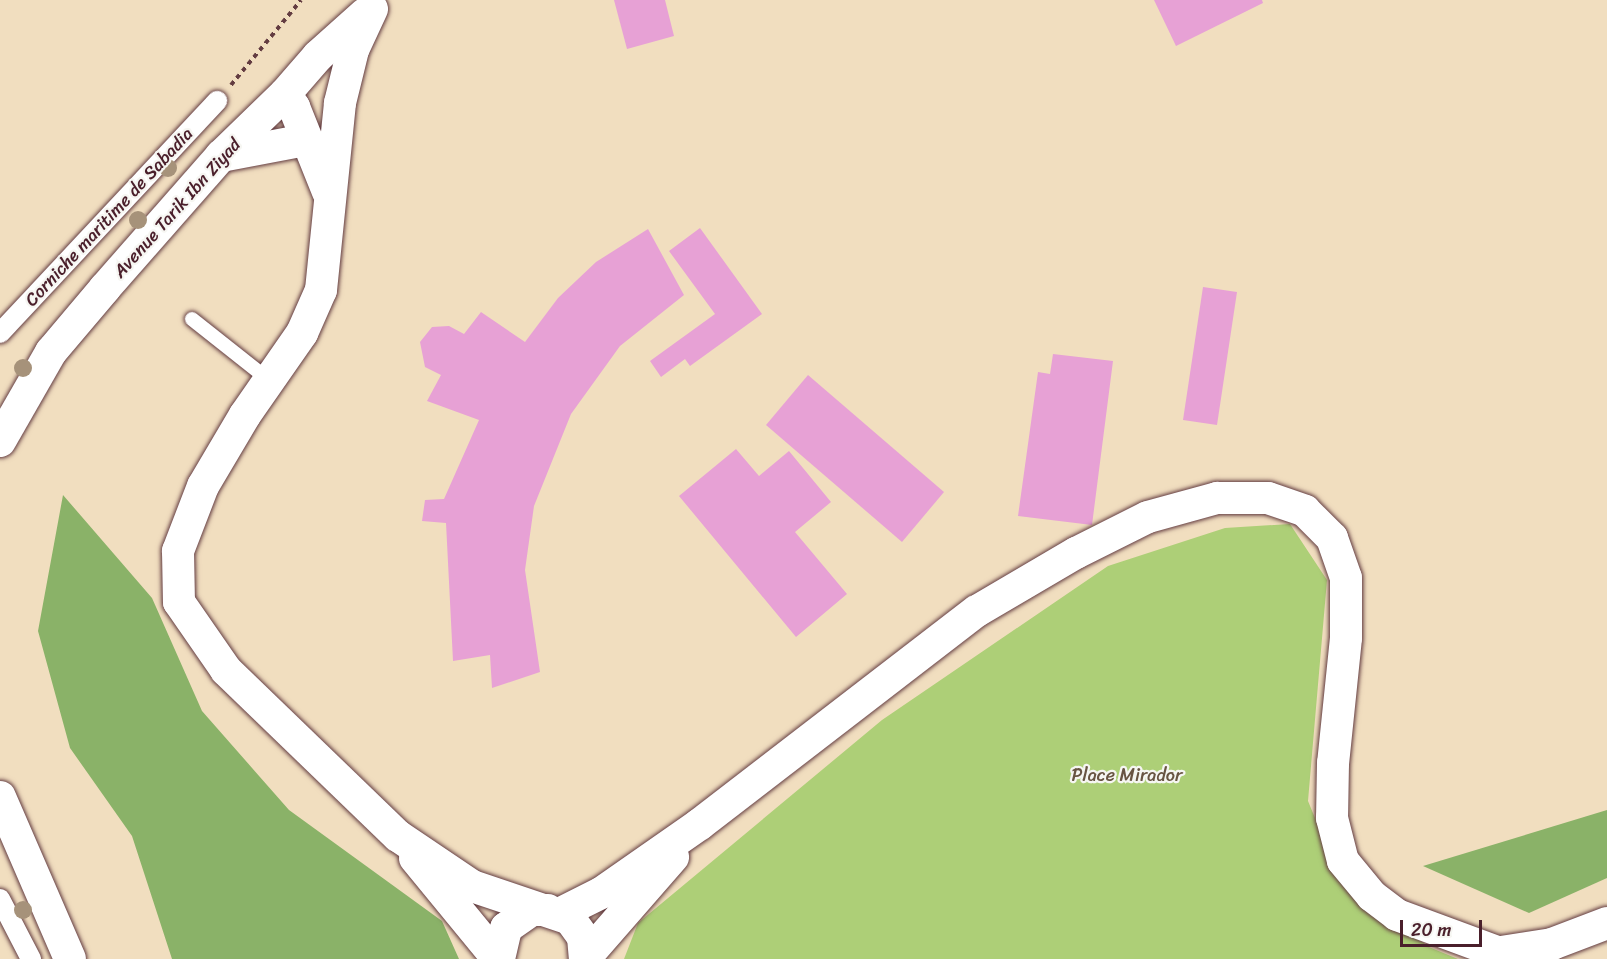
<!DOCTYPE html>
<style>
body{margin:0}
#map{position:relative;width:1607px;height:959px;overflow:hidden;background:#f1debf;font-family:Sriracha,sans-serif}
div>[style]{position:absolute}
.green>*{inset:0;background:#adcf77}
.forest>*{inset:0;background:#8ab268}
.building>*{inset:0;background:#e7a1d5}
.path>*{height:4px;margin-top:-2px;transform-origin:0;background:repeating-linear-gradient(90deg,#633c41 0 4.5px,transparent 0 9px)}
.roads{filter:drop-shadow(0 0 2px #633c41) drop-shadow(0 0 2px #633c41)}
.service>*{height:14px;margin:-7px;padding:0 7px;transform-origin:7px;border-radius:7px;background:#fff}
.pedestrian>*{height:20px;margin:-10px;padding:0 10px;transform-origin:10px;border-radius:10px;background:#fff}
.tertiary>*{height:32px;margin:-16px;padding:0 16px;transform-origin:16px;border-radius:16px;background:#fff}
.trees>*{width:18px;height:18px;margin:-9px;border-radius:50%;background:#a6927a}
span{translate:-50% -50%;white-space:nowrap;text-align:center;line-height:1.15;-webkit-text-stroke:4.5px #f6f6f2;paint-order:stroke}
.street-label{font-size:18px;color:#4a1f2b}
.park-label{font-size:18px;color:#685442}
.scale{position:absolute;left:1400px;top:920px;width:82px;height:27px;box-sizing:border-box;border:3px solid #4a1f2b;border-top:0;padding-left:8px;font-size:18px;line-height:21px;white-space:nowrap;color:#4a1f2b;-webkit-text-stroke:4px #f6f6f2;paint-order:stroke}
</style>
<div id="map">
<div class="green">
<i style="clip-path:polygon(1290px 524px,1327px 580px,1308px 801px,1340px 879px,1429px 947px,1458px 959px,624px 959px,638px 923px,882px 720px,1108px 566px,1225px 528px)"></i>
</div>
<div class="forest">
<i style="clip-path:polygon(63px 495px,152px 598px,202px 711px,289px 810px,442px 921px,459px 959px,172px 959px,132px 836px,70px 748px,38px 631px)"></i>
<i style="clip-path:polygon(1607px 810px,1607px 878px,1529px 913px,1423px 866px)"></i>
</div>
<div class="building">
<i style="clip-path:polygon(614px 0,665px 0,674px 36px,627px 49px)"></i>
<i style="clip-path:polygon(1154px 0,1262px 0,1263px 3px,1176px 46px)"></i>
<i style="clip-path:polygon(700px 228px,762px 314px,690px 366px,685px 359px,661px 377px,650px 361px,715px 314px,669px 251px)"></i>
<i style="clip-path:polygon(648px 229px,684px 295px,620px 346px,571px 414px,534px 506px,525px 570px,540px 672px,492px 688px,490px 655px,453px 661px,446px 523px,422px 521px,425px 500px,444px 499px,479px 420px,427px 401px,441px 375px,425px 367px,420px 342px,432px 327px,449px 326px,464px 334px,481px 312px,525px 342px,558px 298px,596px 262px)"></i>
<i style="clip-path:polygon(1203px 287px,1237px 292px,1217px 425px,1183px 420px)"></i>
<i style="clip-path:polygon(1053px 354px,1113px 361px,1092px 525px,1018px 516px,1038px 372px,1050px 374px)"></i>
<i style="clip-path:polygon(808px 375px,944px 492px,902px 542px,766px 425px)"></i>
<i style="clip-path:polygon(736px 449px,759px 476px,789px 451px,831px 502px,795px 532px,847px 594px,796px 637px,679px 496px)"></i>
</div>
<div class="path">
<i style="left:231px;top:85px;width:110px;rotate:-50.5deg"></i>
</div>
<div class="roads">
<div class="service">
<i style="left:192px;top:319px;width:98px;rotate:38.4deg"></i>
</div>
<div class="pedestrian">
<i style="left:0;top:333px;width:318px;rotate:-46.9deg"></i>
<i style="left:0;top:899px;width:68px;rotate:62.7deg"></i>
</div>
<div class="tertiary">
<i style="left:372px;top:9px;width:45px;rotate:114.9deg"></i>
<i style="left:353px;top:50px;width:55px;rotate:103.8deg"></i>
<i style="left:340px;top:103px;width:188px;rotate:95.8deg"></i>
<i style="left:321px;top:290px;width:47px;rotate:113.8deg"></i>
<i style="left:302px;top:333px;width:100px;rotate:124.8deg"></i>
<i style="left:245px;top:415px;width:82px;rotate:120.6deg"></i>
<i style="left:203px;top:486px;width:70px;rotate:111deg"></i>
<i style="left:178px;top:551px;width:51px;rotate:88.9deg"></i>
<i style="left:179px;top:602px;width:83px;rotate:55.3deg"></i>
<i style="left:226px;top:670px;width:239px;rotate:44deg"></i>
<i style="left:398px;top:836px;width:89px;rotate:34deg"></i>
<i style="left:472px;top:886px;width:103px;rotate:18.6deg"></i>
<i style="left:570px;top:919px;width:22px;rotate:54deg"></i>
<i style="left:583px;top:937px;width:22px;rotate:85deg"></i>
<i style="left:285px;top:94px;width:16px;rotate:55deg"></i>
<i style="left:294px;top:107px;width:92px;rotate:68.2deg"></i>
<i style="left:221px;top:156px;width:86px;rotate:-10.7deg"></i>
<i style="left:0;top:441px;width:103px;rotate:-60.2deg"></i>
<i style="left:51px;top:352px;width:84px;rotate:-49.8deg"></i>
<i style="left:105px;top:288px;width:176px;rotate:-48.7deg"></i>
<i style="left:221px;top:156px;width:89px;rotate:-44.1deg"></i>
<i style="left:285px;top:94px;width:50px;rotate:-49deg"></i>
<i style="left:318px;top:56px;width:63px;rotate:-41.8deg"></i>
<i style="left:0;top:797px;width:176px;rotate:66.6deg"></i>
<i style="left:415px;top:858px;width:131px;rotate:50.6deg"></i>
<i style="left:561px;top:913px;width:45px;rotate:-26.6deg"></i>
<i style="left:601px;top:893px;width:121px;rotate:-34.9deg"></i>
<i style="left:700px;top:824px;width:349px;rotate:-37.6deg"></i>
<i style="left:977px;top:611px;width:115px;rotate:-30.4deg"></i>
<i style="left:1076px;top:553px;width:80px;rotate:-26.6deg"></i>
<i style="left:1148px;top:517px;width:72px;rotate:-15.4deg"></i>
<i style="left:1217px;top:498px;width:51px"></i>
<i style="left:1268px;top:498px;width:39px;rotate:19deg"></i>
<i style="left:1305px;top:511px;width:38px;rotate:45deg"></i>
<i style="left:1332px;top:538px;width:42px;rotate:70.7deg"></i>
<i style="left:1346px;top:578px;width:60px;rotate:90deg"></i>
<i style="left:1346px;top:638px;width:126px;rotate:95.9deg"></i>
<i style="left:1333px;top:763px;width:55px;rotate:91deg"></i>
<i style="left:1332px;top:818px;width:44px;rotate:75.7deg"></i>
<i style="left:1343px;top:861px;width:45px;rotate:50.4deg"></i>
<i style="left:1372px;top:896px;width:31px;rotate:37deg"></i>
<i style="left:1397px;top:915px;width:127px;rotate:20.3deg"></i>
<i style="left:1501px;top:952px;width:52px;rotate:-8.9deg"></i>
<i style="left:1552px;top:944px;width:59px;rotate:-20.9deg"></i>
<i style="left:585px;top:958px;width:134px;rotate:-48.9deg"></i>
<i style="left:499px;top:959px;width:32px;rotate:-77deg"></i>
<i style="left:506px;top:928px;width:32px;rotate:-35deg"></i>
<i style="left:532px;top:910px;width:16px"></i>
</div>
</div>
<div class="trees">
<i style="left:168px;top:168px"></i>
<i style="left:138px;top:220px"></i>
<i style="left:23px;top:368px"></i>
<i style="left:23px;top:910px"></i>
</div>
<div class="street-label">
<span style="left:177px;top:208px;rotate:-48deg">Avenue Tarik Ibn Ziyad</span>
<span style="left:109px;top:217px;rotate:-47deg">Corniche maritime de Sabadia</span>
</div>
<div class="park-label">
<span style="left:1127px;top:775px">Place Mirador</span>
</div>
<div class="scale">20 m</div>
</div>
